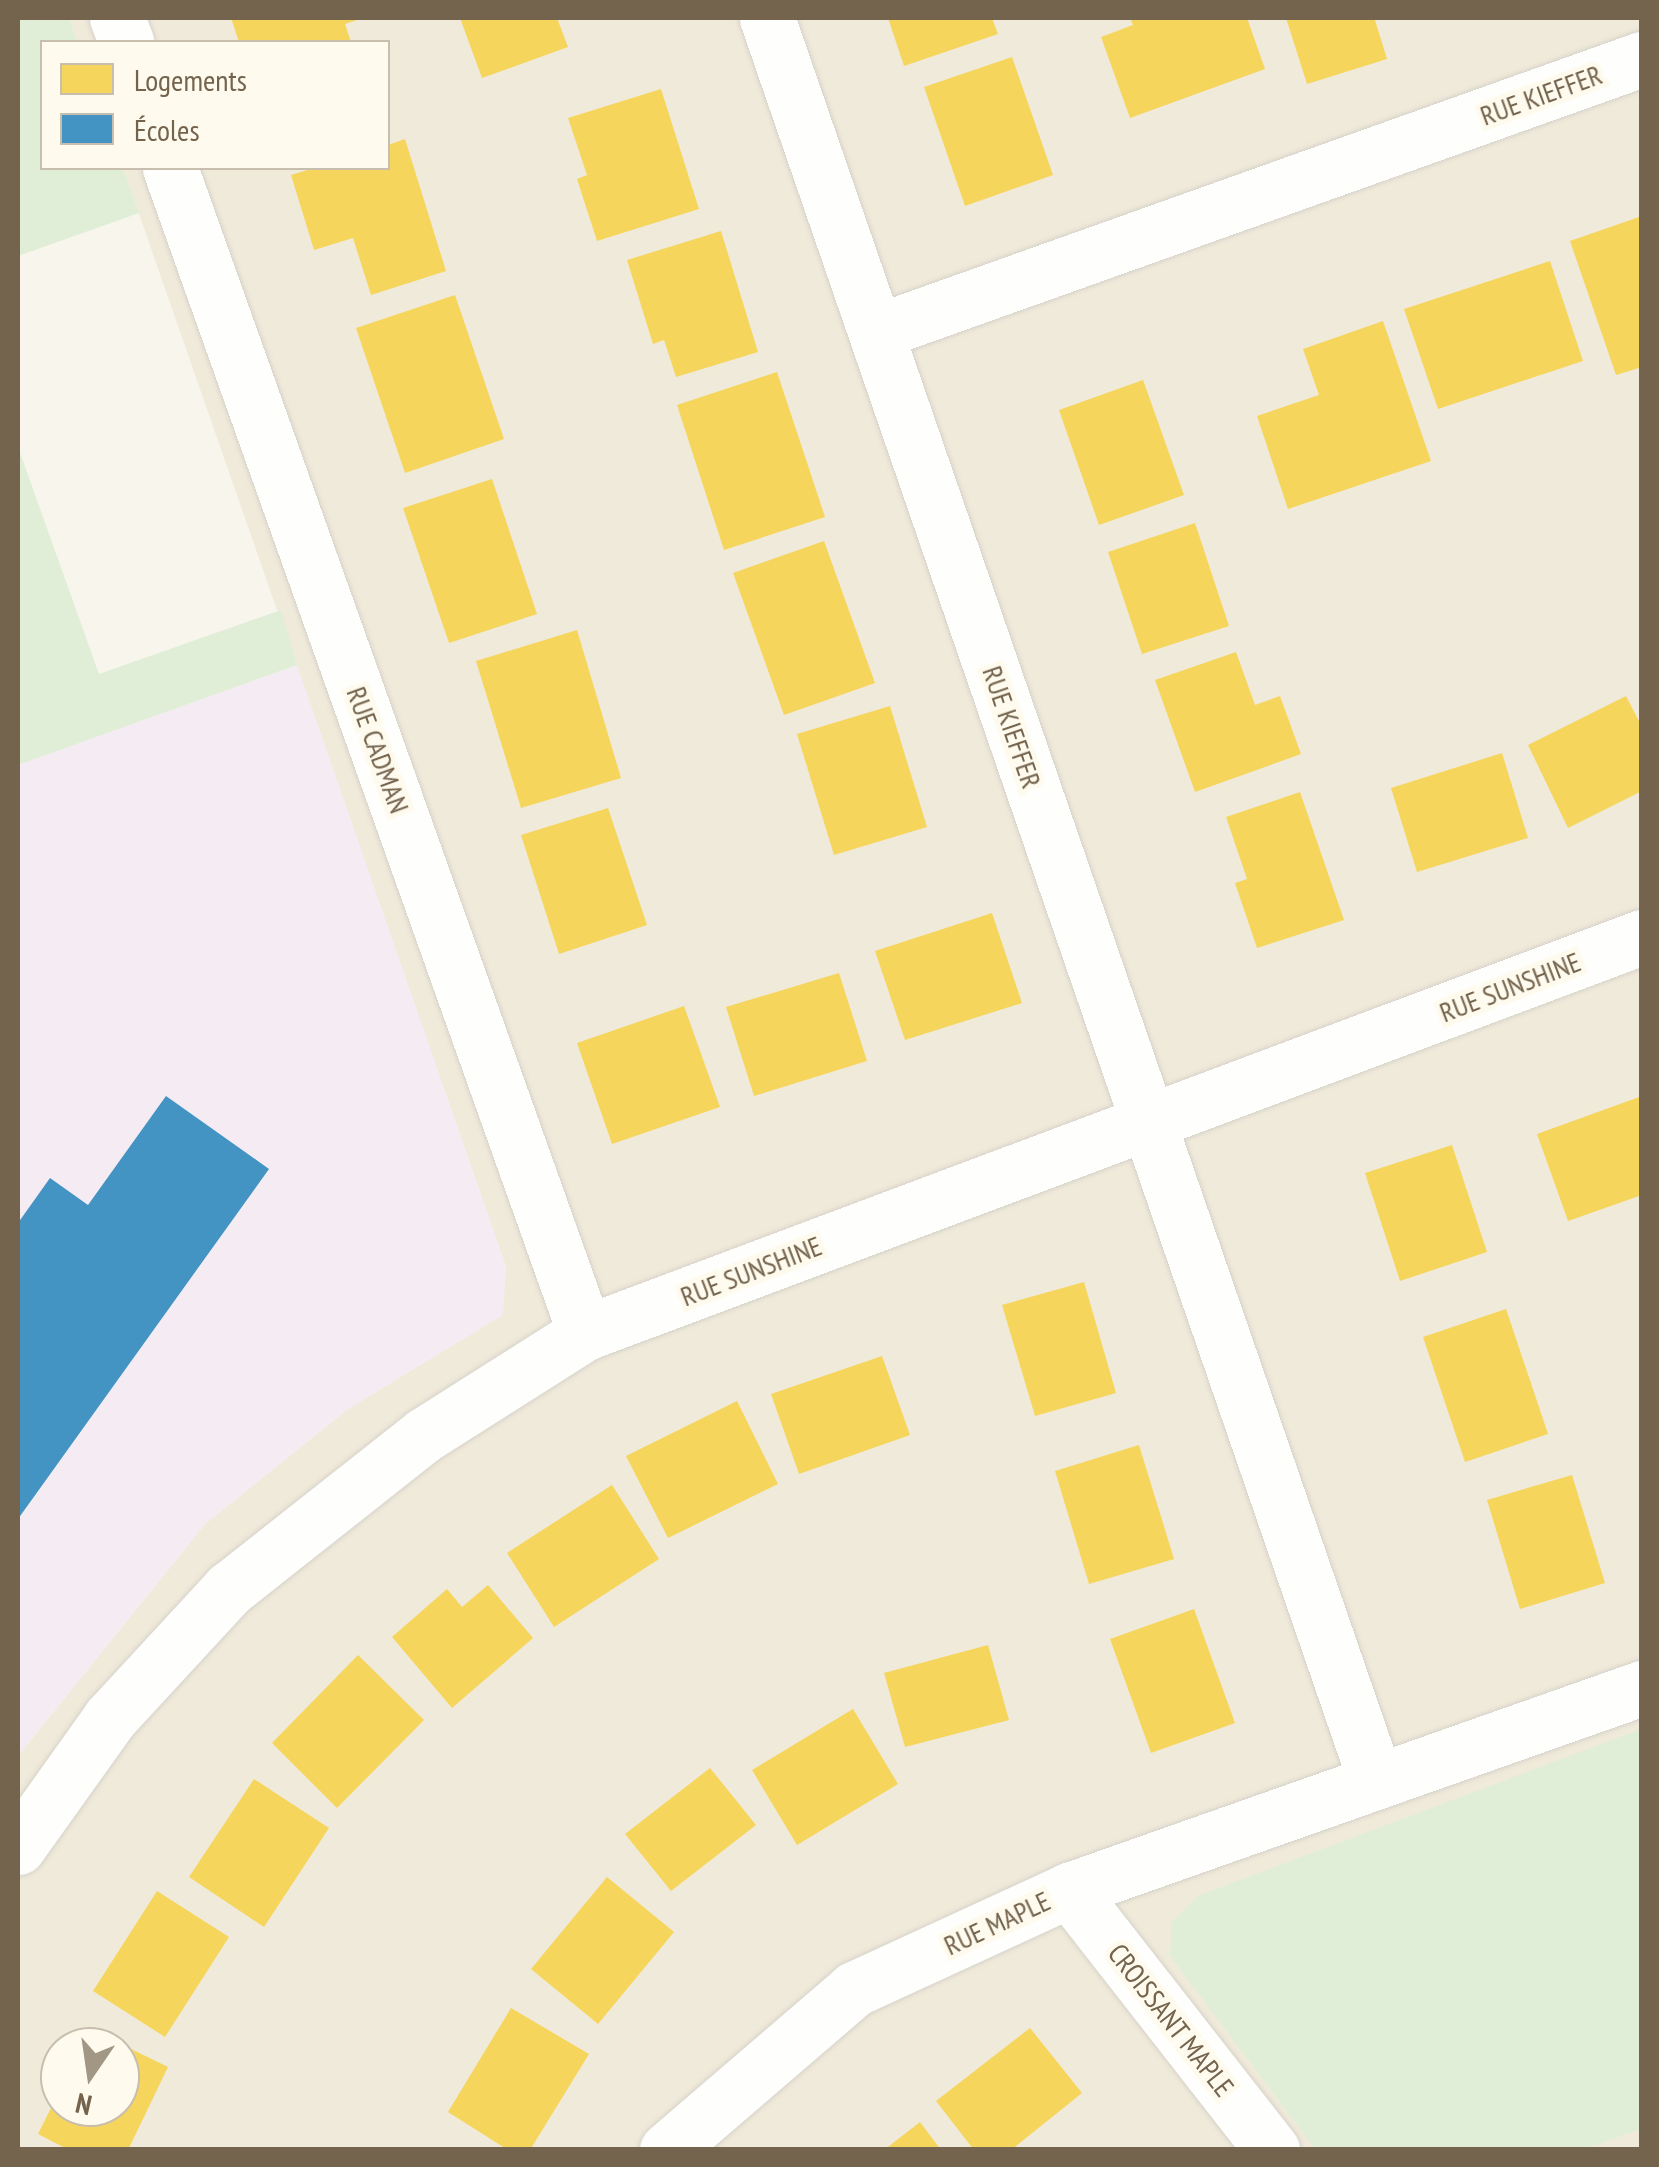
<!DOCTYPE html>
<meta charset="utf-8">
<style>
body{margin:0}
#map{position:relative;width:1659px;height:2167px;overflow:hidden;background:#f7f5ec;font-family:"PT Sans Narrow",sans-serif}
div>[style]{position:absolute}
.residential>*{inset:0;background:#f0eada}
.education>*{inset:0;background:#f5ecf3}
.green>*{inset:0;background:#e0eed8}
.homes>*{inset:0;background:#f6d55c}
.schools>*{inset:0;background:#4393c3}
.roads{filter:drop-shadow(0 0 2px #d6d2ca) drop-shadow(0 0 2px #d6d2ca)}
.minor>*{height:55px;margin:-27.5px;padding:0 27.5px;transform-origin:27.5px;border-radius:27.5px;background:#fefefc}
span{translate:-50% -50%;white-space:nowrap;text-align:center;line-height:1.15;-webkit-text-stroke:10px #fefbee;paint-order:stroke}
.street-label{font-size:28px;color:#74634d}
.frame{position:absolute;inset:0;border:20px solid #74634d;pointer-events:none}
.legend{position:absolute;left:40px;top:40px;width:350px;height:130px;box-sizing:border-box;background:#fefbee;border:2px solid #c7beae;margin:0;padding:12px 18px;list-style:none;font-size:30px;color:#74634d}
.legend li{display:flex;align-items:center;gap:20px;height:50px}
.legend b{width:50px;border:2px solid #c7beae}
.north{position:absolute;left:40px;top:2027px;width:100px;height:100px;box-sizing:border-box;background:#fefbee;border:2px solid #c7beae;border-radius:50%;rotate:193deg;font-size:28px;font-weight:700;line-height:40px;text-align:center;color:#74634d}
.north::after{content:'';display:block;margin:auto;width:35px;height:45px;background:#a29685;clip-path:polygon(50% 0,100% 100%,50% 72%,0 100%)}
</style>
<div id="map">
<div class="residential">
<i style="clip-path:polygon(evenodd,69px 18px,1641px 18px,1641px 2149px,18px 2150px,18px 1756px,205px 1524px,348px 1409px,502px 1315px,506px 1267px,123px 168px,388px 168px,388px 42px,78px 42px,69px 18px,60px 2047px,120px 2047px,120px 2107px,60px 2107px,60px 2047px)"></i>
</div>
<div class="education">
<i style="clip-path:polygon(297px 665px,506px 1267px,503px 1315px,348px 1409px,205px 1524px,18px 1756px,18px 765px)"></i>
</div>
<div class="green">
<i style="clip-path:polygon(18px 18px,69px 18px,78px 42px,42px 42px,42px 168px,123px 168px,139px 213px,18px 256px)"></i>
<i style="clip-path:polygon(18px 447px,99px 674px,281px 610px,297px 665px,18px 765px)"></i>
<i style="clip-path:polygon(1641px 1729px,1641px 2129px,1585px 2149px,1315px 2149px,1170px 1956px,1172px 1922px,1198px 1896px)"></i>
</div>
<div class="homes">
<i style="clip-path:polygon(231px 18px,363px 18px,345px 24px,351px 42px,239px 42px)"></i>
<i style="clip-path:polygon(460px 18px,557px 18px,568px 47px,482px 78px)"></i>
<i style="clip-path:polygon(888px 18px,992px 18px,998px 34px,904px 66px)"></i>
<i style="clip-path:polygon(1130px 18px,1247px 18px,1265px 69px,1130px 118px,1101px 37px,1133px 25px)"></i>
<i style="clip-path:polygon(1286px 18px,1381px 18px,1375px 20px,1387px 59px,1307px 84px)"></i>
<i style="clip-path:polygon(1012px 57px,1053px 175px,965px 206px,924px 87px)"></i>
<i style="clip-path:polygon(661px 89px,699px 209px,597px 241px,577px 179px,587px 175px,568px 118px)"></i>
<i style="clip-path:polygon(405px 139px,446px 271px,371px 295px,353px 238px,314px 250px,291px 175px,314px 168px,388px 168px,388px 145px)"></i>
<i style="clip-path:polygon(1642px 216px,1642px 367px,1616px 375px,1570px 241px)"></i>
<i style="clip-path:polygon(721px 231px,758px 352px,676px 377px,664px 340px,653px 344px,627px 260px)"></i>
<i style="clip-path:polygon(1550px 261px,1583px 361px,1438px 409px,1404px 309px)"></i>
<i style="clip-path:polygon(455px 295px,504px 439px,405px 473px,356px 328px)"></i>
<i style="clip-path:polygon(1383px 321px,1431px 461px,1288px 509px,1257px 416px,1319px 395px,1303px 349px)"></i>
<i style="clip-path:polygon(777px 372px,825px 517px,724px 550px,677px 405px)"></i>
<i style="clip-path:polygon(1143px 380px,1184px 495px,1099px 525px,1059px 410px)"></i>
<i style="clip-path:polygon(492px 479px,537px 614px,449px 643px,403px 508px)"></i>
<i style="clip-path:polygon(1195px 523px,1229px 626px,1142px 654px,1108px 552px)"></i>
<i style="clip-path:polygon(824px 541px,875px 683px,784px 715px,733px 573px)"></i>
<i style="clip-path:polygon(577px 630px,621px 778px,521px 808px,476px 661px)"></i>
<i style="clip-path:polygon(1236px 652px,1255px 705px,1280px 696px,1301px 754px,1195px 792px,1155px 680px)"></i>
<i style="clip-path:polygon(1626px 696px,1642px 727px,1642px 791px,1568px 828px,1528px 745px)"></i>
<i style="clip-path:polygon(890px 706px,927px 827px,834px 855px,797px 734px)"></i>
<i style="clip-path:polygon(1502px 753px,1528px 838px,1417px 872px,1391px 788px)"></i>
<i style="clip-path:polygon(1300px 792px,1344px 920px,1257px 948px,1235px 883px,1247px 879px,1226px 817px)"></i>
<i style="clip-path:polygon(608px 808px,647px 925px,559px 954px,521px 835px)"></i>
<i style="clip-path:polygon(992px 913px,1022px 1003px,905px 1040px,875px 951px)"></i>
<i style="clip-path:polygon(839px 973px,867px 1061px,754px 1096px,726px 1007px)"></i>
<i style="clip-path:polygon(684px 1006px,720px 1107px,612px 1144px,577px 1043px)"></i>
<i style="clip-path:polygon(1642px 1096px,1642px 1195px,1568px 1221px,1537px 1134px)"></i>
<i style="clip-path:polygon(1452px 1145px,1487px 1252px,1400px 1281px,1365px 1173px)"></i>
<i style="clip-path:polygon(1084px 1282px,1116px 1393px,1035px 1416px,1002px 1305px)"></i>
<i style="clip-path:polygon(1506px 1309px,1548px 1434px,1465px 1462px,1423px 1337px)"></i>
<i style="clip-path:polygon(882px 1356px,910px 1435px,799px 1474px,771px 1394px)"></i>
<i style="clip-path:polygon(737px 1401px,778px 1484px,668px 1538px,626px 1456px)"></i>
<i style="clip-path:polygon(1139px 1445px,1174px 1559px,1089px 1584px,1055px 1471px)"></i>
<i style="clip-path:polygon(1572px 1475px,1605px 1583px,1520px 1609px,1487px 1500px)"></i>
<i style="clip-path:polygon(612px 1485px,659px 1559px,554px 1627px,507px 1553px)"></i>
<i style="clip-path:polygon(488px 1585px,533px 1638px,452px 1708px,392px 1637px,447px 1589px,462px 1607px)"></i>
<i style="clip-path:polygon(1194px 1609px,1235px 1723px,1151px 1753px,1110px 1639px)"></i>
<i style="clip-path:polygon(988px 1645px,1009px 1720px,905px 1747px,884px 1673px)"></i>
<i style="clip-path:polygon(358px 1655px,424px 1720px,337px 1808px,272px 1743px)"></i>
<i style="clip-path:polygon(853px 1709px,898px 1784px,797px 1845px,752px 1770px)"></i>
<i style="clip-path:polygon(710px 1768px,756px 1825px,671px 1891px,625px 1834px)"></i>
<i style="clip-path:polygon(254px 1779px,329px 1828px,264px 1927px,189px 1877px)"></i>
<i style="clip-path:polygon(607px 1877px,674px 1932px,598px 2024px,531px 1969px)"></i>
<i style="clip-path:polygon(157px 1891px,229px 1937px,165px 2037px,93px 1991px)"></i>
<i style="clip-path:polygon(511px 2008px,589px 2054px,530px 2150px,508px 2150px,448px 2112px)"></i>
<i style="clip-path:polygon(1030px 2028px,1082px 2093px,1011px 2150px,974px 2150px,936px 2101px)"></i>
<i style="clip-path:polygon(90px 2029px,168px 2067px,128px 2150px,69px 2150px,38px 2134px,60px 2090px,60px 2107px,120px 2107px,120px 2047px,81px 2047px)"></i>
<i style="clip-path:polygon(920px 2122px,941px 2150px,884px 2150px)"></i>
</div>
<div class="schools">
<i style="clip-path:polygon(166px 1096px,269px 1169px,18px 1519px,18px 1223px,50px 1178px,88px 1205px)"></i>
</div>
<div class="roads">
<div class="minor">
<i style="left:117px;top:18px;width:26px;rotate:69deg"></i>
<i style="left:767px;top:18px;width:1866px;rotate:70.95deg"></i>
<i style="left:170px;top:168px;width:1237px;rotate:70.39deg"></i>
<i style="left:876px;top:332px;width:813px;rotate:-19.62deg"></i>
<i style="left:18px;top:1847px;width:158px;rotate:-54.5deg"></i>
<i style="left:110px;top:1718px;width:176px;rotate:-47.3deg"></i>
<i style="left:229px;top:1589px;width:248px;rotate:-38.3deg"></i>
<i style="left:424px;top:1435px;width:191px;rotate:-32.4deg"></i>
<i style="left:585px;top:1333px;width:1129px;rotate:-20.54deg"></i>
<i style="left:1069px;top:1890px;width:330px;rotate:52deg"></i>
<i style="left:667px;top:2150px;width:247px;rotate:-40.7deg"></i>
<i style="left:854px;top:1989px;width:237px;rotate:-24.7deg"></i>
<i style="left:1069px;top:1890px;width:608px;rotate:-19.42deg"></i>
</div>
</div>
<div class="street-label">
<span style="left:1541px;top:95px;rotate:-20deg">RUE KIEFFER</span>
<span style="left:1012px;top:727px;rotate:71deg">RUE KIEFFER</span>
<span style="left:378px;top:750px;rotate:70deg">RUE CADMAN</span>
<span style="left:1510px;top:987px;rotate:-21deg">RUE SUNSHINE</span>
<span style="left:751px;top:1271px;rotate:-21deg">RUE SUNSHINE</span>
<span style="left:997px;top:1923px;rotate:-25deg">RUE MAPLE</span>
<span style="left:1171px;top:2020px;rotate:52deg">CROISSANT MAPLE</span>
</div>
<div class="frame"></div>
<ul class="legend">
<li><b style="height:28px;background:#f6d55c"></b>Logements</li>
<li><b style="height:28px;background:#4393c3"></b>Écoles</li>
</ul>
<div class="north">N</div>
</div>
